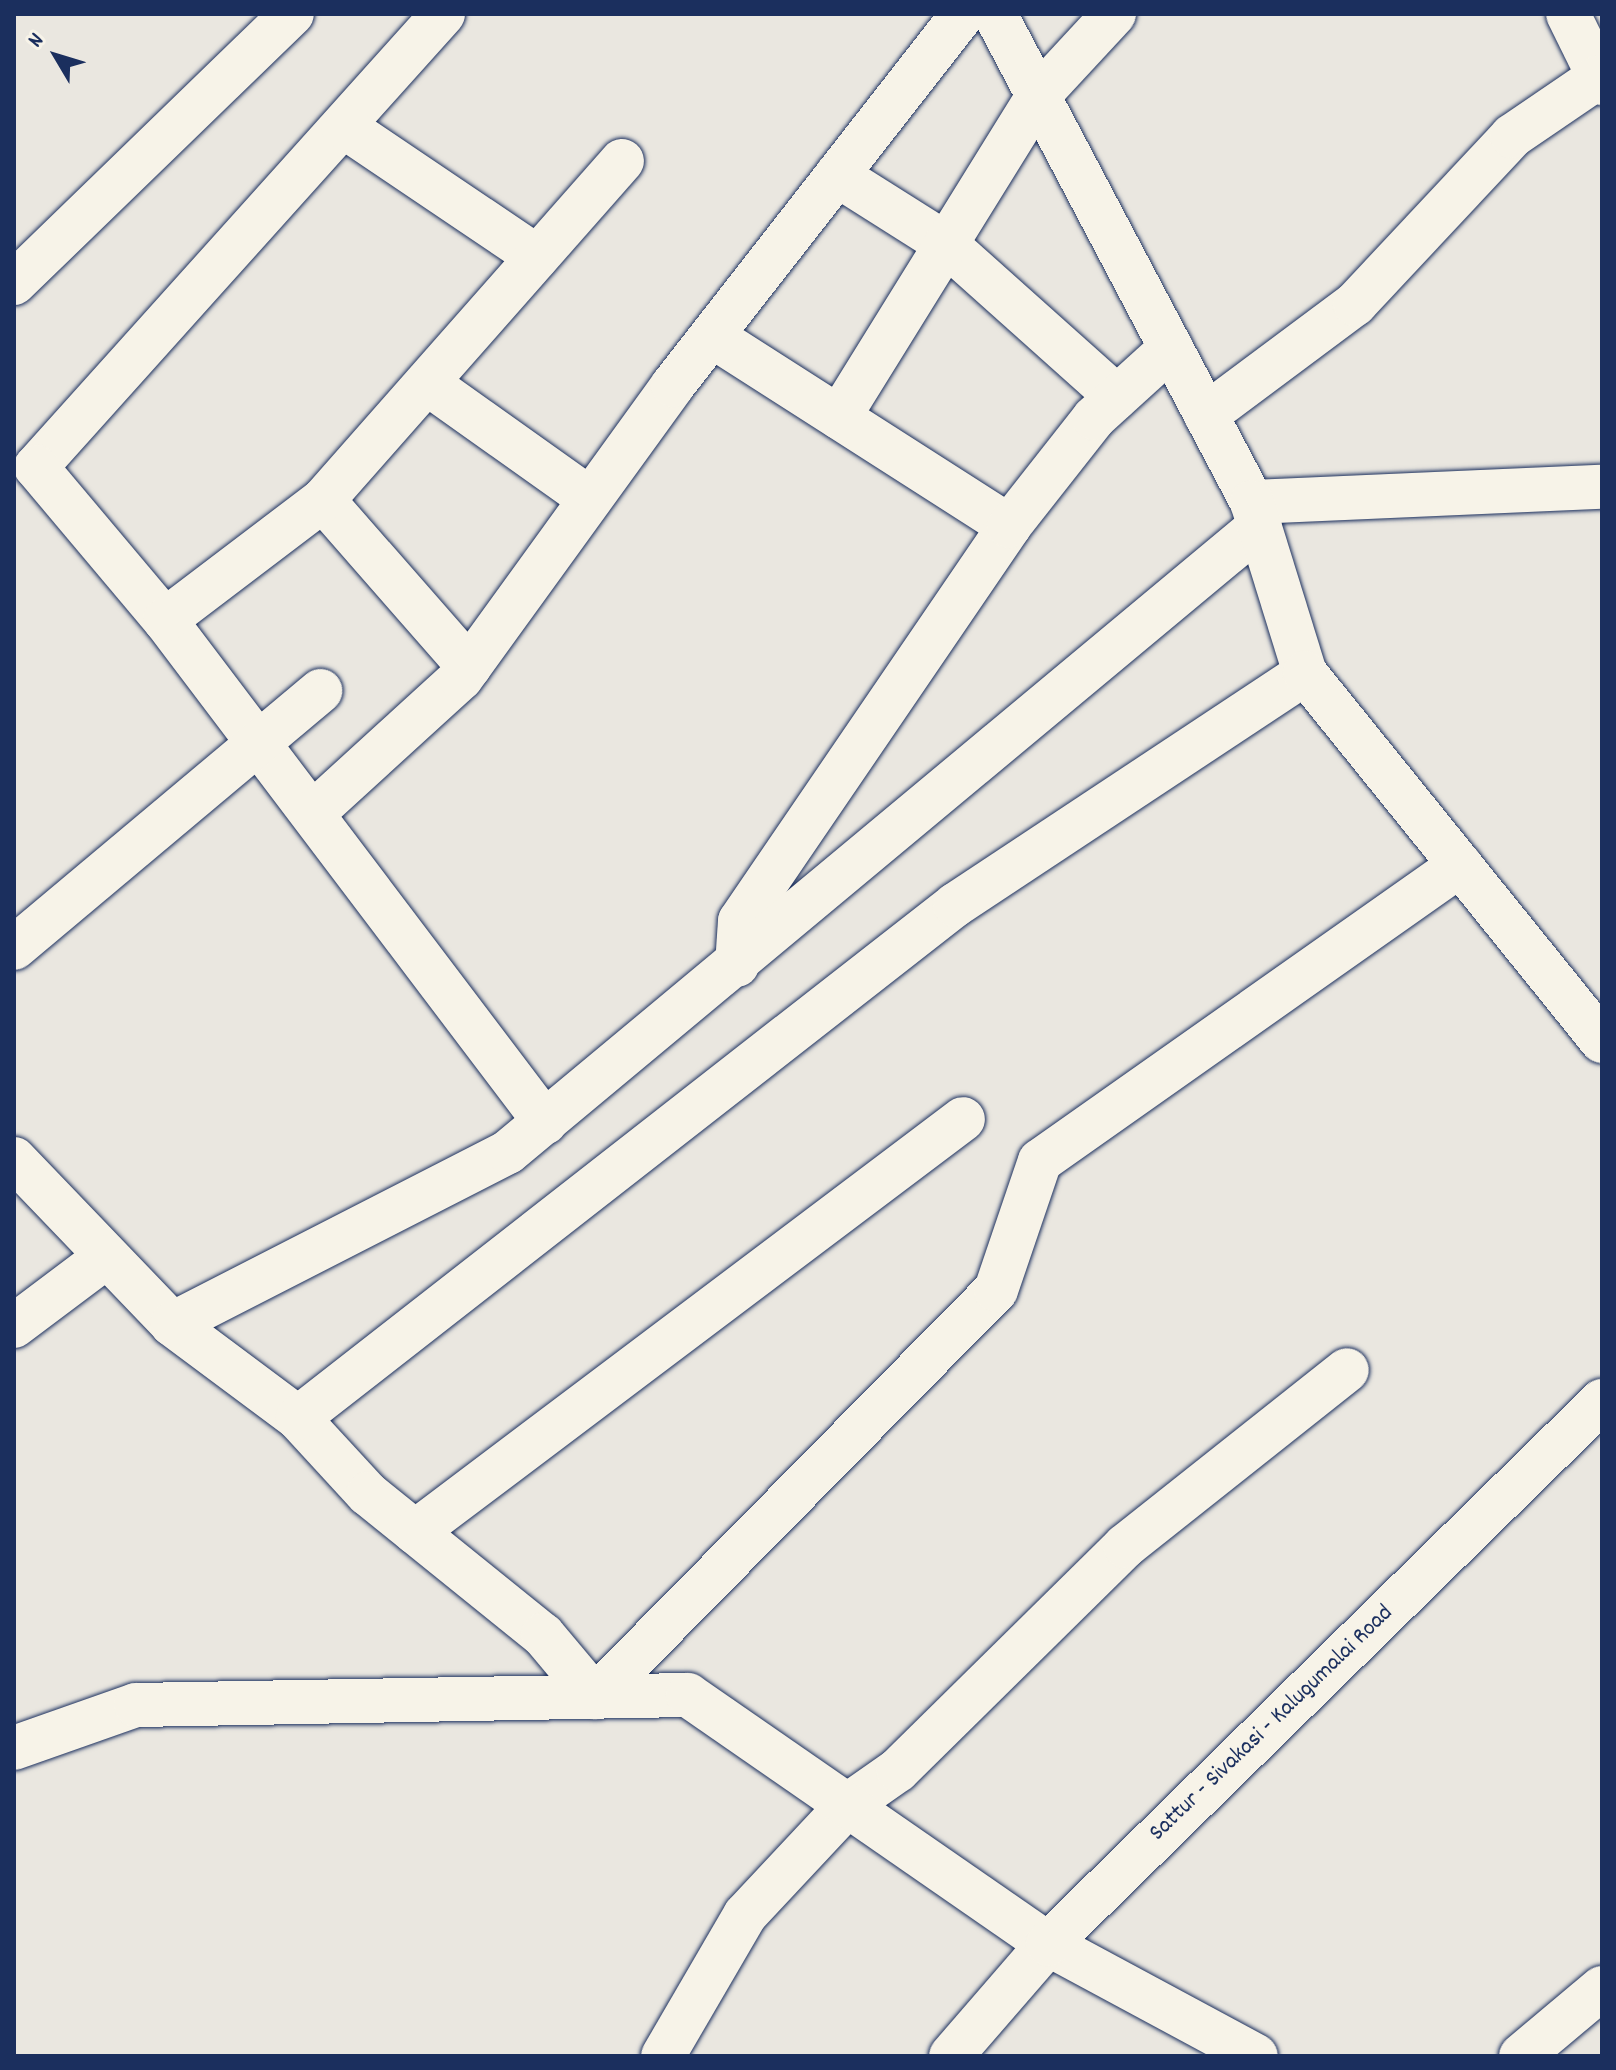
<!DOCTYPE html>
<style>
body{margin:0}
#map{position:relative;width:1616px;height:2070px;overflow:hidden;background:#eae7e0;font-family:Dekko,sans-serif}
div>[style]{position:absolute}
.roads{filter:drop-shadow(0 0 2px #1b2f5e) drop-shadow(0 0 2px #1b2f5e)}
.minor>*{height:44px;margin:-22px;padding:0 22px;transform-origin:22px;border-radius:22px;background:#f7f3e8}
.tertiary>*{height:44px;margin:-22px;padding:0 22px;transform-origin:22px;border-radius:22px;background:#f7f3e8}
.secondary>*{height:44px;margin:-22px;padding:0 22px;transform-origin:22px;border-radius:22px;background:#f7f3e8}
.primary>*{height:44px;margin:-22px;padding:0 22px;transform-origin:22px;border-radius:22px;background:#f7f3e8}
span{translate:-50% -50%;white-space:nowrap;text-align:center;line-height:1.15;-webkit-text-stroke:8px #f7f3e8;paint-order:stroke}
.street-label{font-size:24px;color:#1b2f5e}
.frame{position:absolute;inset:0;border:16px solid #1b2f5e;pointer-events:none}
.north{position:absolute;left:16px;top:16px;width:80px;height:80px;-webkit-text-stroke:6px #f7f3e8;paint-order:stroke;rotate:308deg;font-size:22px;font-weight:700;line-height:32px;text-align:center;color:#1b2f5e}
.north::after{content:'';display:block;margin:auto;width:28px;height:36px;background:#1b2f5e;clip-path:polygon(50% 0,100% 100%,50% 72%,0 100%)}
</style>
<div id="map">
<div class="roads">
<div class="minor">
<i style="left:443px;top:14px;width:609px;rotate:131.94deg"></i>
<i style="left:36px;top:467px;width:200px;rotate:49.9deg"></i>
<i style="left:165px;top:620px;width:630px;rotate:52.88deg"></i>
<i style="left:1568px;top:14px;width:77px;rotate:63.8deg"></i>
<i style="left:343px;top:126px;width:234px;rotate:34deg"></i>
<i style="left:837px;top:175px;width:129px;rotate:32.3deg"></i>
<i style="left:946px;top:244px;width:229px;rotate:41.8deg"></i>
<i style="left:14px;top:283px;width:387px;rotate:-44.1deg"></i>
<i style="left:712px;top:336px;width:353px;rotate:32.6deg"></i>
<i style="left:427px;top:383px;width:200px;rotate:35.4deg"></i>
<i style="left:1206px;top:415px;width:186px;rotate:-36.7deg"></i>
<i style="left:1355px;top:304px;width:230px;rotate:-46.9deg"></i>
<i style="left:1512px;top:136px;width:103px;rotate:-34.3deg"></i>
<i style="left:839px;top:417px;width:378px;rotate:-58.2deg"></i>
<i style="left:1038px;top:96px;width:112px;rotate:-47.2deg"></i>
<i style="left:323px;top:500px;width:222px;rotate:48.8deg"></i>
<i style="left:165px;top:620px;width:198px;rotate:-37.2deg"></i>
<i style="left:323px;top:500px;width:452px;rotate:-48.6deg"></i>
<i style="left:313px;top:813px;width:200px;rotate:-42.4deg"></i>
<i style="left:461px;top:678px;width:362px;rotate:-54.1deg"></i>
<i style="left:673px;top:385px;width:471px;rotate:-52deg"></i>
<i style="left:14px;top:948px;width:400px;rotate:-40deg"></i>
<i style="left:737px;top:965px;width:44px;rotate:-86.1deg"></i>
<i style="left:740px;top:921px;width:478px;rotate:-55.7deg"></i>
<i style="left:1009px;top:526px;width:137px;rotate:-51.8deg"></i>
<i style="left:1094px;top:418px;width:104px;rotate:-42.3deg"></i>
<i style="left:14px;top:1159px;width:228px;rotate:46.2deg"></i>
<i style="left:172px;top:1324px;width:157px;rotate:36.7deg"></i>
<i style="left:298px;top:1418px;width:103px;rotate:47.4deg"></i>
<i style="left:368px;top:1494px;width:225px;rotate:38.9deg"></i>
<i style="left:543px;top:1635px;width:81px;rotate:50deg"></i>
<i style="left:595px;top:1697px;width:571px;rotate:-45.43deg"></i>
<i style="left:996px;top:1290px;width:136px;rotate:-71.2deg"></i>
<i style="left:1040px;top:1161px;width:514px;rotate:-35.17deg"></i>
<i style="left:172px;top:1324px;width:377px;rotate:-27.1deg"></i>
<i style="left:508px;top:1152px;width:978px;rotate:-39.78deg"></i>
<i style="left:14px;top:1326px;width:115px;rotate:-36.9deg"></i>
<i style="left:298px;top:1418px;width:834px;rotate:-37.98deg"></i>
<i style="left:955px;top:905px;width:420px;rotate:-33.5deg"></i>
<i style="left:415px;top:1532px;width:686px;rotate:-37deg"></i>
<i style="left:663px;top:2056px;width:163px;rotate:-59.8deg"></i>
<i style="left:745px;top:1915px;width:151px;rotate:-46.9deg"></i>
<i style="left:848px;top:1805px;width:61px;rotate:-35deg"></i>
<i style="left:898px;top:1770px;width:319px;rotate:-44.6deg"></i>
<i style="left:1125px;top:1546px;width:283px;rotate:-38.4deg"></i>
</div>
<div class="tertiary">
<i style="left:1048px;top:1944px;width:236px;rotate:28.3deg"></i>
<i style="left:1521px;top:2056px;width:106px;rotate:-40deg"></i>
</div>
<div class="secondary">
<i style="left:1252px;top:502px;width:350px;rotate:-2.5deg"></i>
</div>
<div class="primary">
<i style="left:995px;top:14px;width:552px;rotate:62.23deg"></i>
<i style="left:1252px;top:502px;width:179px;rotate:72.8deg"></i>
<i style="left:1305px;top:673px;width:473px;rotate:51.1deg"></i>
<i style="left:14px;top:1748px;width:129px;rotate:-19.4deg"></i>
<i style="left:136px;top:1705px;width:552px;rotate:-1.04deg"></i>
<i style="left:688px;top:1695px;width:438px;rotate:34.7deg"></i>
<i style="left:951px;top:2056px;width:148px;rotate:-49.1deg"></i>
<i style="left:1048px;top:1944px;width:776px;rotate:-44.43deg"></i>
</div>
</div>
<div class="street-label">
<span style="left:1272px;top:1724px;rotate:-44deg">Sattur - Sivakasi - Kalugumalai Road</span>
</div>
<div class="frame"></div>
<div class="north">N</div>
</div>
